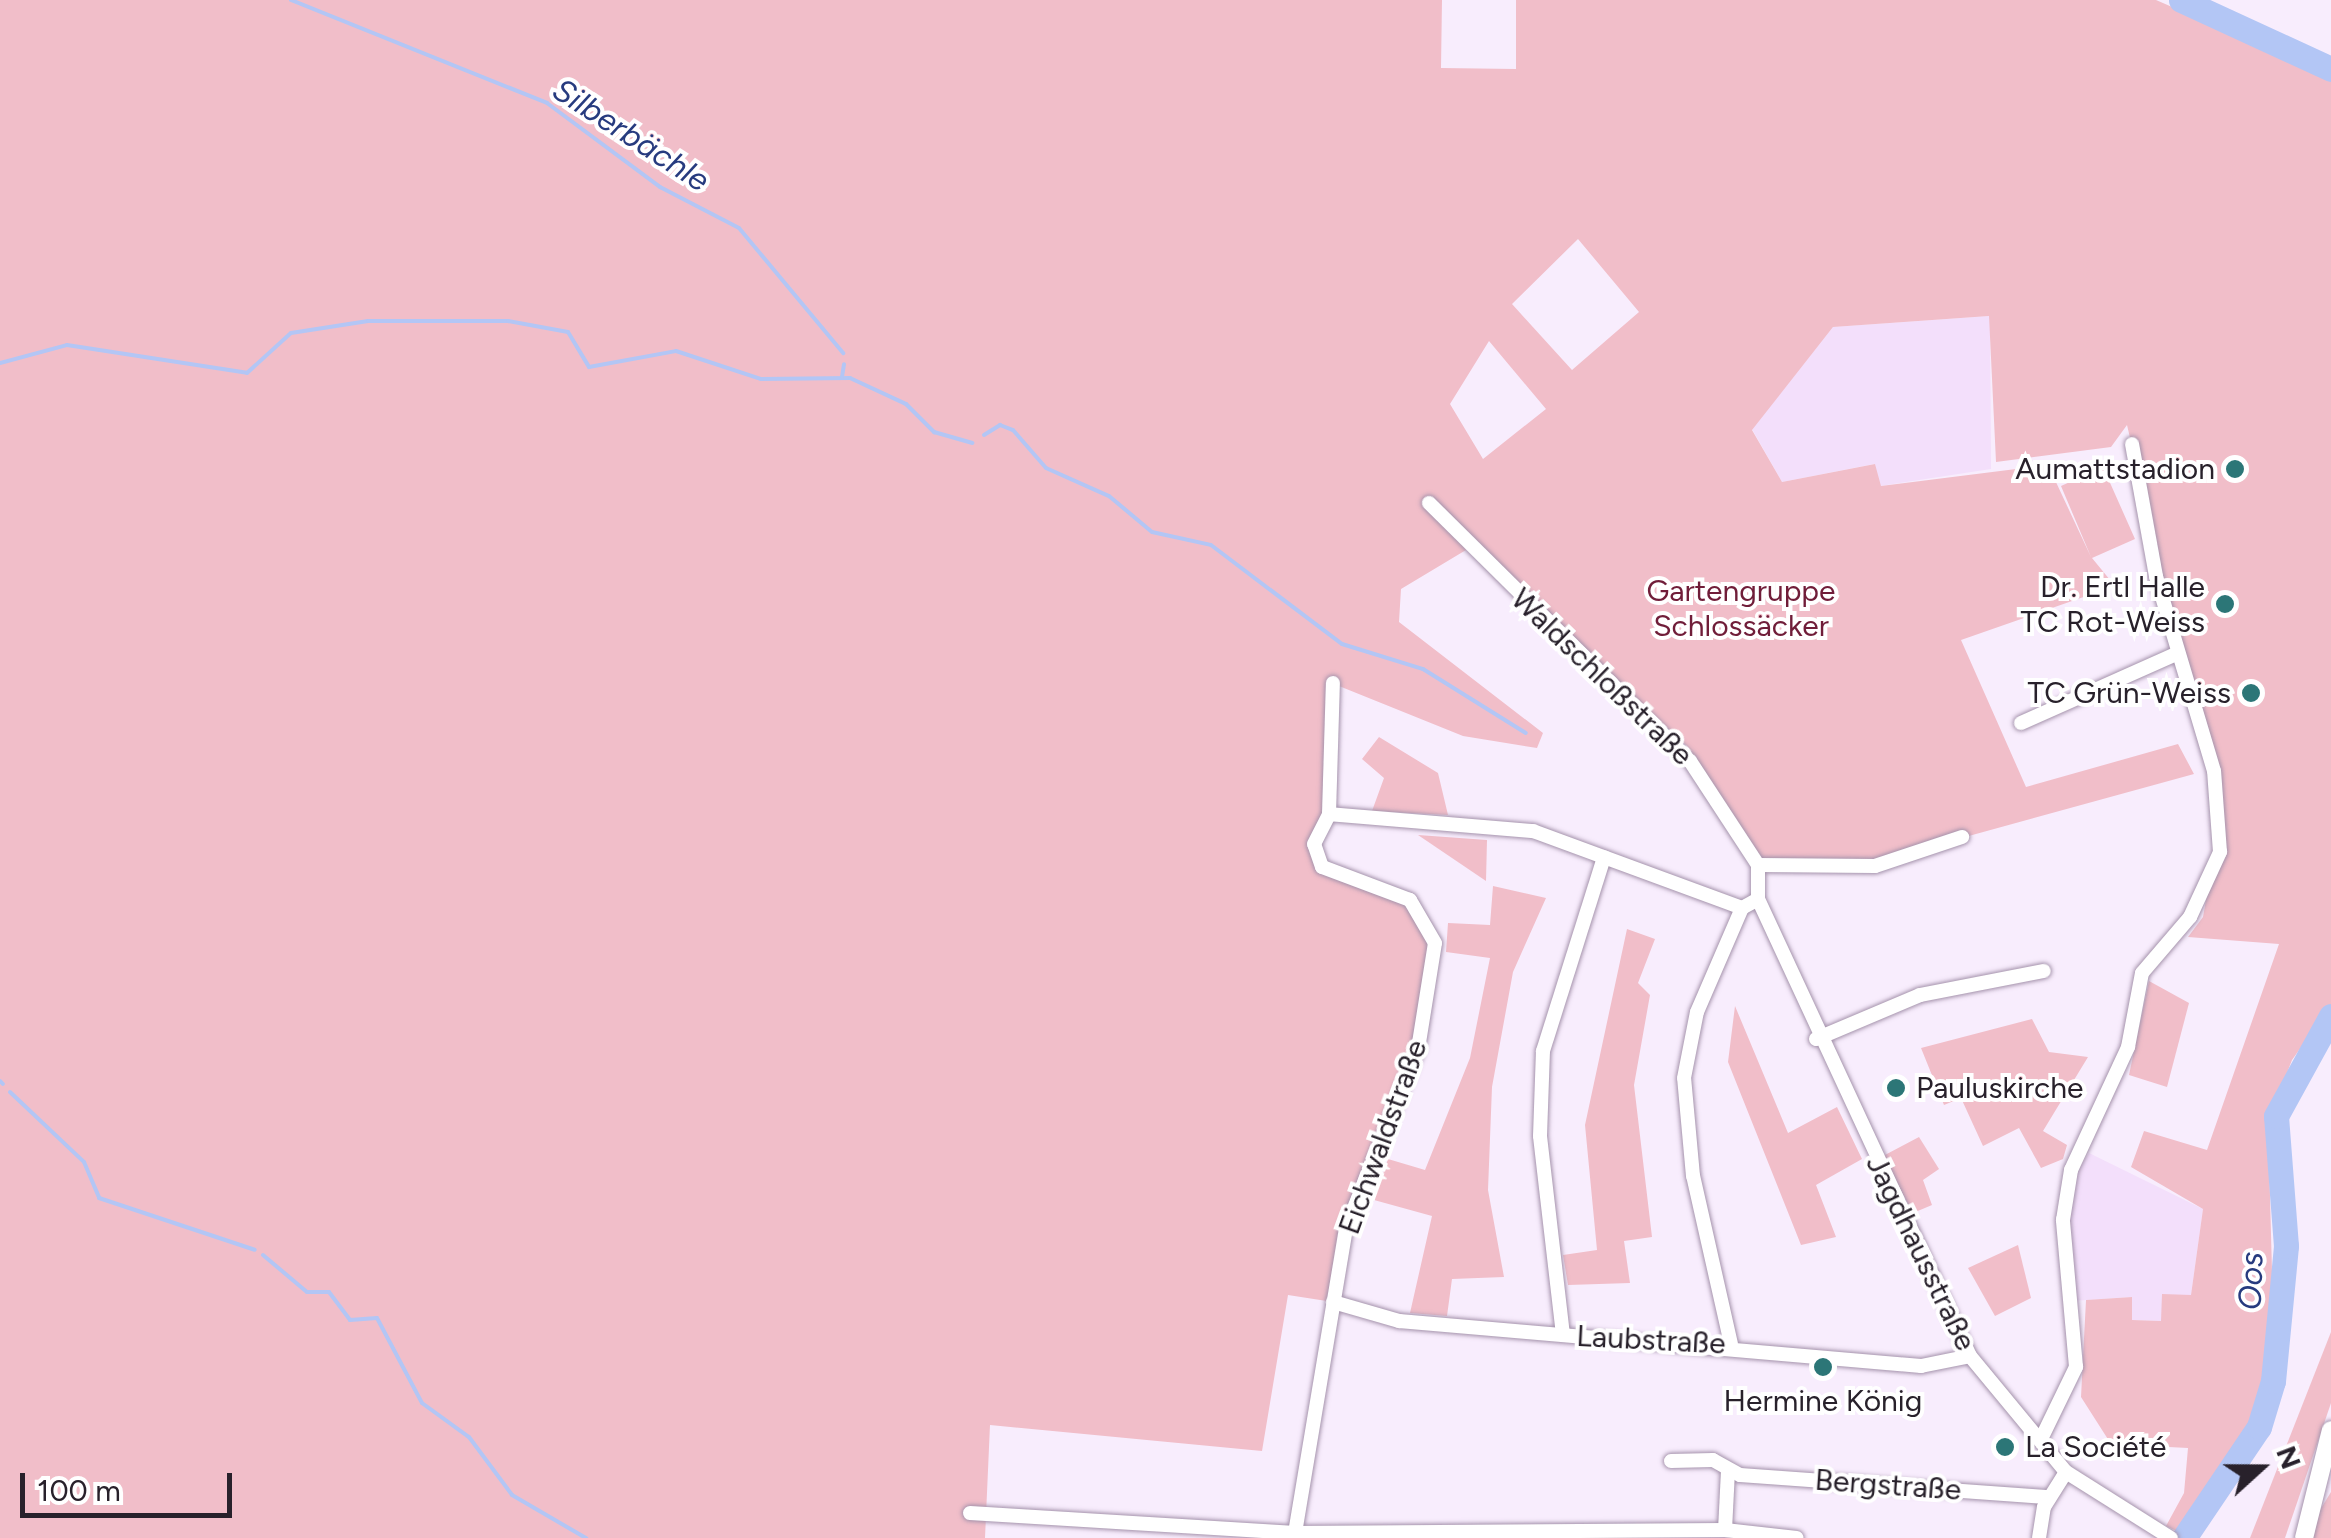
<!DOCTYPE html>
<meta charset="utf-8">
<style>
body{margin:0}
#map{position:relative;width:2331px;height:1538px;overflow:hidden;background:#f8edfd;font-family:Figtree,sans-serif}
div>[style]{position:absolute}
.built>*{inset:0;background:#f3dffb}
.green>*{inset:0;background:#f1bec9}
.stream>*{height:4px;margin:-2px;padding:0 2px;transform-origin:2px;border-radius:2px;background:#b3c6f5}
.river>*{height:25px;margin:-12.5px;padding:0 12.5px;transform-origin:12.5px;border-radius:12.5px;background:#b3c6f5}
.roads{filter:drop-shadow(0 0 2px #a593ac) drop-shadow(0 0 2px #a593ac)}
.minor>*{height:14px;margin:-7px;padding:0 7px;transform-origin:7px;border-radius:7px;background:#fff}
.major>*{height:18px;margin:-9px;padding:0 9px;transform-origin:9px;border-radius:9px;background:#fff}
.dots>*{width:28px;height:28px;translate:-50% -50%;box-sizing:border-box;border:5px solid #fff;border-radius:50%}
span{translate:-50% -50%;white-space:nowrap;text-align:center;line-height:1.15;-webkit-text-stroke:8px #fff;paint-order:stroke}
.poi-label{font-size:30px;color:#28212b}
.right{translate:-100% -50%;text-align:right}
.left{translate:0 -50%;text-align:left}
.park-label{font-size:30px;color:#701d39}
.street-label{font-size:30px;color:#28212b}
.water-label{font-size:32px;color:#273b7f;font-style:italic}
.north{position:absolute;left:2211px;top:1418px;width:100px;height:100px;-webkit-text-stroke:8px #fff;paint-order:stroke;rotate:69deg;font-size:28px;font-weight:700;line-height:40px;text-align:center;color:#28212b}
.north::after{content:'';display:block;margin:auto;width:35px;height:45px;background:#28212b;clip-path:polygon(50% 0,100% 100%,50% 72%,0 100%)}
.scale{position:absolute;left:20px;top:1473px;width:212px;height:45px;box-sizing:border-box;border:5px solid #28212b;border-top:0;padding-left:12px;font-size:30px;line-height:35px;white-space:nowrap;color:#28212b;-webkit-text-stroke:8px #fff;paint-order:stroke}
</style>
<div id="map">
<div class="built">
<i style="clip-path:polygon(1990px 316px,1991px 469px,1880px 486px,1874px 464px,1782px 482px,1752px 429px,1833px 327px)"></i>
<i style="clip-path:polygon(2089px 1153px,2203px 1209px,2191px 1295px,2161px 1321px,2132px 1320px,2131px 1297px,2072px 1301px,2066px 1188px)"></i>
</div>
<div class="green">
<i style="clip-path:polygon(evenodd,0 0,1442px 0,1441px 68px,1516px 69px,1516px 0,2156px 0,2331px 76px,2331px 1005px,2292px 1060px,2268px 1121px,2274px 1346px,2257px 1412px,2183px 1534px,2166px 1526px,2184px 1493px,2188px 1448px,2111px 1444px,2081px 1397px,2086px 1300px,2132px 1297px,2132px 1320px,2161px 1321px,2162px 1294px,2191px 1295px,2203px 1209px,2131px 1167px,2144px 1131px,2207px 1150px,2279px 944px,2188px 937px,2203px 917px,2220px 819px,2127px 425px,2111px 447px,1996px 462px,1989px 316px,1833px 327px,1752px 430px,1782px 482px,1875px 464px,1881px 486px,2048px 465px,2091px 557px,2061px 486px,2103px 467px,2135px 539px,2092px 558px,2115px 586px,1961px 640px,2026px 787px,2178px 744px,2194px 774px,1878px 861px,1761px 858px,1688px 747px,1471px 547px,1401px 589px,1399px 622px,1543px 733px,1537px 748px,1463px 736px,1334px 684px,1329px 814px,1314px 844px,1322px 866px,1410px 900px,1435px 943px,1427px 1011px,1346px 1228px,1333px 1302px,1288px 1295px,1262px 1451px,990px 1425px,985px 1538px,0 1538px,0 0,1578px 239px,1639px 312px,1572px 370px,1512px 304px,1578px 239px,0 0,1489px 341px,1546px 409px,1483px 459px,1450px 404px,1489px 341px)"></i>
<i style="clip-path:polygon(1379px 737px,1438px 773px,1448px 815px,1372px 811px,1384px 778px,1362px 759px)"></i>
<i style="clip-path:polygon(1418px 835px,1487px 840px,1486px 881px)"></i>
<i style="clip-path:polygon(1493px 886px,1546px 898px,1513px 972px,1492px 1087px,1488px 1190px,1504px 1277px,1452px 1279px,1447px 1316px,1410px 1313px,1432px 1216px,1374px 1200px,1388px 1159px,1425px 1170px,1470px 1058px,1490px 958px,1446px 952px,1448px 923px,1490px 925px)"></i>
<i style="clip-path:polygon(1627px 929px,1655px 939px,1638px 983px,1650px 995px,1634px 1085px,1652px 1237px,1624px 1241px,1630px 1283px,1568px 1285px,1563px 1255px,1597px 1250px,1585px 1125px)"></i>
<i style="clip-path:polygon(2149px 981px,2189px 1003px,2167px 1087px,2129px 1075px)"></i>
<i style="clip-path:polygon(1735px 1006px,1788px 1133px,1837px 1107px,1862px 1159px,1816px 1185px,1836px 1237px,1801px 1245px,1728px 1062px)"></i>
<i style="clip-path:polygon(2032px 1019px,2049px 1052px,2088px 1057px,2043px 1131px,2067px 1145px,2063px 1159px,2041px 1168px,2019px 1128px,1983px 1146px,1961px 1098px,1944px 1105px,1921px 1048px)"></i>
<i style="clip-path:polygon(1919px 1137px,1939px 1169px,1923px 1180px,1932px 1205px,1913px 1213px,1883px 1156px)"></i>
<i style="clip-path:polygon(2018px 1245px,2031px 1298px,1995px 1316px,1968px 1268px)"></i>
<i style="clip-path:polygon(2331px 1332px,2331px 1403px,2285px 1538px,2250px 1538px)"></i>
<i style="clip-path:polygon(2331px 1492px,2331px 1538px,2313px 1538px,2320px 1510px)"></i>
</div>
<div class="stream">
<i style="left:291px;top:0;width:276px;rotate:21.9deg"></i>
<i style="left:547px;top:103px;width:141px;rotate:36.6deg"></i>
<i style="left:660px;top:187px;width:89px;rotate:27.4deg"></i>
<i style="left:739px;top:228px;width:163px;rotate:50.2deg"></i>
<i style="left:0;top:363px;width:69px;rotate:-15deg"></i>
<i style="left:67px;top:345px;width:182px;rotate:8.8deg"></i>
<i style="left:247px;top:373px;width:59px;rotate:-42.3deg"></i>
<i style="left:291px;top:333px;width:78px;rotate:-8.9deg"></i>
<i style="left:368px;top:321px;width:140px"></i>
<i style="left:508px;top:321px;width:61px;rotate:10.4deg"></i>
<i style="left:568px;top:332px;width:41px;rotate:59deg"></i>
<i style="left:589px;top:367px;width:88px;rotate:-10.4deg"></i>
<i style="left:676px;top:351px;width:89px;rotate:18.2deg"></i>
<i style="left:761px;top:379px;width:89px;rotate:-0.6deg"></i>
<i style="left:850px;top:378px;width:62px;rotate:24.9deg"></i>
<i style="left:906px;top:404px;width:40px;rotate:45deg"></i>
<i style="left:934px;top:432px;width:40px;rotate:16deg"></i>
<i style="left:842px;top:377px;width:13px;rotate:-81deg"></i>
<i style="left:984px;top:435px;width:19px;rotate:-32deg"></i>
<i style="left:1000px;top:425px;width:14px;rotate:21deg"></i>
<i style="left:1013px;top:430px;width:50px;rotate:49deg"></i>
<i style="left:1046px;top:468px;width:69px;rotate:24deg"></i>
<i style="left:1109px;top:496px;width:56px;rotate:39.9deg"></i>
<i style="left:1152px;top:532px;width:60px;rotate:12.4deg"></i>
<i style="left:1211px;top:545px;width:164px;rotate:37.1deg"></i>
<i style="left:1342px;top:644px;width:85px;rotate:17.2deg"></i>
<i style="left:1423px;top:669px;width:121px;rotate:31.9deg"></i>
<i style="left:0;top:1081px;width:4px;rotate:45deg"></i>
<i style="left:10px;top:1092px;width:102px;rotate:43.4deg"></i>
<i style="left:84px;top:1162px;width:39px;rotate:67deg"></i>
<i style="left:99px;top:1198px;width:164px;rotate:18.4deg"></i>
<i style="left:263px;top:1255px;width:57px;rotate:40.1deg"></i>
<i style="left:307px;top:1292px;width:22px"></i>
<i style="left:329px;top:1292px;width:35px;rotate:53deg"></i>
<i style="left:350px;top:1320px;width:27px;rotate:-4deg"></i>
<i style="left:377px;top:1318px;width:96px;rotate:62.1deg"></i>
<i style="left:422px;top:1403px;width:58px;rotate:35.9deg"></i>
<i style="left:469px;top:1437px;width:72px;rotate:53.4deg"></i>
<i style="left:512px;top:1495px;width:86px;rotate:30.2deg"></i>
</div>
<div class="river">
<i style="left:2181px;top:0;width:165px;rotate:24.7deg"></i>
<i style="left:2184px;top:1538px;width:134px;rotate:-56deg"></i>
<i style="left:2259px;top:1427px;width:48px;rotate:-73.1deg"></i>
<i style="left:2273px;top:1381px;width:136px;rotate:-84.5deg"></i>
<i style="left:2286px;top:1246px;width:130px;rotate:-94.4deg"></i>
<i style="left:2276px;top:1116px;width:114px;rotate:-61.2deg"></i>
</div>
<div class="roads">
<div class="minor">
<i style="left:1429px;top:503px;width:367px;rotate:44.7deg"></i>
<i style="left:1690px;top:761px;width:124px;rotate:56.8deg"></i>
<i style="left:2021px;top:723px;width:170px;rotate:-24deg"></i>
<i style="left:1329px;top:814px;width:205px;rotate:4.8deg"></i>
<i style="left:1533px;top:831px;width:223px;rotate:20.2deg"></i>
<i style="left:1742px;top:908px;width:18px;rotate:-29deg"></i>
<i style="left:1758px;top:899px;width:504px;rotate:65.11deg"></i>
<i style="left:1970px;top:1356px;width:151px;rotate:50.4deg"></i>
<i style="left:2066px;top:1472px;width:124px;rotate:32.2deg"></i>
<i style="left:1329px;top:814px;width:131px;rotate:-88.3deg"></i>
<i style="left:1758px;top:899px;width:34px;rotate:-90deg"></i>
<i style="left:1758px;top:865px;width:117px;rotate:0.5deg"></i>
<i style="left:1875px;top:866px;width:92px;rotate:-18.4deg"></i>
<i style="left:1816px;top:1039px;width:113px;rotate:-22.9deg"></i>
<i style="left:1920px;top:995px;width:126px;rotate:-11deg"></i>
<i style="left:1333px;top:1302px;width:69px;rotate:16.1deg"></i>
<i style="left:1399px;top:1321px;width:524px;rotate:4.93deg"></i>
<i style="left:1921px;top:1366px;width:50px;rotate:-11.5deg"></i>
<i style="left:1563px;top:1335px;width:200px;rotate:-96.6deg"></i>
<i style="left:1540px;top:1136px;width:85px;rotate:-88deg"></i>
<i style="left:1543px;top:1051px;width:203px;rotate:-72.5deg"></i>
<i style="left:1731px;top:1344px;width:172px;rotate:-102.7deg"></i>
<i style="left:1693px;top:1176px;width:98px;rotate:-95.2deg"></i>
<i style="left:1684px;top:1078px;width:67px;rotate:-78.9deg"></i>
<i style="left:1697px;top:1012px;width:113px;rotate:-66.6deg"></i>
<i style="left:2043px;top:1435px;width:76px;rotate:-64.1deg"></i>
<i style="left:2076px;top:1367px;width:148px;rotate:-95.1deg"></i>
<i style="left:2063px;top:1220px;width:51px;rotate:-80.9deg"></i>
<i style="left:2071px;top:1170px;width:136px;rotate:-65.1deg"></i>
<i style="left:2128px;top:1047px;width:75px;rotate:-79.3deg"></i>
<i style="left:2142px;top:973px;width:74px;rotate:-49.4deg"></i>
<i style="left:2190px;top:917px;width:72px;rotate:-65.2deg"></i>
<i style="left:2220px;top:852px;width:81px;rotate:-94.2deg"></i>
<i style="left:2214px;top:771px;width:203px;rotate:-106.6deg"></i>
<i style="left:2156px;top:576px;width:134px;rotate:-100.3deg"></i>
<i style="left:1671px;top:1461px;width:42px;rotate:-1.4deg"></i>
<i style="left:1713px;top:1460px;width:31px;rotate:29deg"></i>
<i style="left:1740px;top:1475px;width:310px;rotate:4.1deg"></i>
<i style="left:970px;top:1513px;width:326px;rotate:3.5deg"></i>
<i style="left:1295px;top:1533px;width:430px;rotate:-0.4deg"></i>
<i style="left:1725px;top:1530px;width:72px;rotate:6.3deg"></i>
<i style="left:1725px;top:1530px;width:60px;rotate:-87.1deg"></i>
<i style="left:1295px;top:1533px;width:309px;rotate:-80.5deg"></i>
<i style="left:1346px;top:1228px;width:193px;rotate:-68.1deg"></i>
<i style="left:1418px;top:1049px;width:107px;rotate:-80.9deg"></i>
<i style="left:1435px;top:943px;width:50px;rotate:-120.2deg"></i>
<i style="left:1410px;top:900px;width:94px;rotate:-159.4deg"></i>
<i style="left:1322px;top:867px;width:24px;rotate:-109deg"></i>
<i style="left:1314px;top:844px;width:34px;rotate:-63deg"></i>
<i style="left:2039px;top:1538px;width:31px;rotate:-81deg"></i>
<i style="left:2044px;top:1507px;width:41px;rotate:-57.8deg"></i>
</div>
<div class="major">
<i style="left:2304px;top:1538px;width:111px;rotate:-76deg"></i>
</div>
</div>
<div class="dots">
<i style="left:2235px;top:469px;background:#2c7677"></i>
<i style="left:2225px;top:604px;background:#2c7677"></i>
<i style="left:2251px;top:693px;background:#2c7677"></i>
<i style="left:1896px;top:1088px;background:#2c7677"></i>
<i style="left:1823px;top:1367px;background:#2c7677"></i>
<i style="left:2005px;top:1447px;background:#2c7677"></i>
</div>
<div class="poi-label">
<span class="right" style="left:2215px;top:469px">Aumattstadion</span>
<span class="right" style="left:2205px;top:604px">Dr. Ertl Halle<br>TC Rot-Weiss</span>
<span class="right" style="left:2231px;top:693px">TC Grün-Weiss</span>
<span class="left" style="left:1916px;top:1088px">Pauluskirche</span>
<span style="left:1823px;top:1401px">Hermine König</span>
<span class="left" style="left:2025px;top:1447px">La Société</span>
</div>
<div class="park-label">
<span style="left:1741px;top:608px">Gartengruppe<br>Schlossäcker</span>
</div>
<div class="street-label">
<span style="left:1602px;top:677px;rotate:44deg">Waldschloßstraße</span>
<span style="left:1383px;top:1137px;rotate:-70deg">Eichwaldstraße</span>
<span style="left:1921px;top:1253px;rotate:64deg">Jagdhausstraße</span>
<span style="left:1651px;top:1340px;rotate:3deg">Laubstraße</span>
<span style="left:1888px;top:1485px;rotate:4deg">Bergstraße</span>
</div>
<div class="water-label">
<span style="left:631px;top:135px;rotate:33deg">Silberbächle</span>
<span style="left:2251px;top:1281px;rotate:-88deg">Oos</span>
</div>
<div class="north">N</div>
<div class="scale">100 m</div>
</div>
